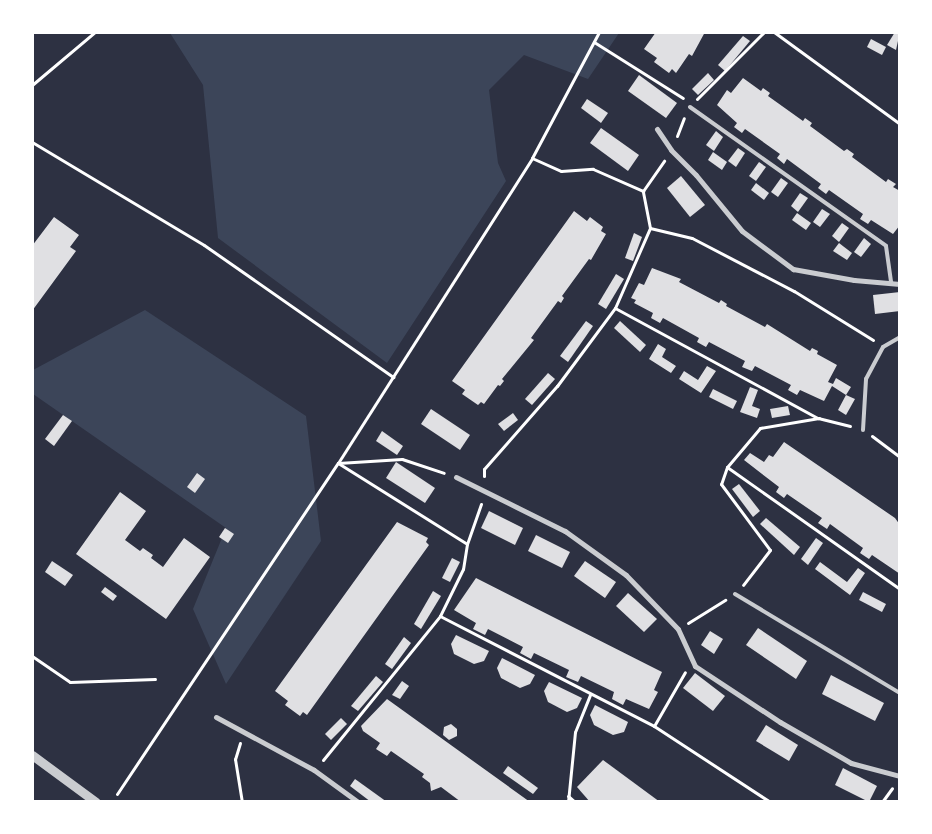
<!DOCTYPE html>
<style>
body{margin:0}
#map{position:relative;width:932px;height:834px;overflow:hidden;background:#2d3142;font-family:Arial,sans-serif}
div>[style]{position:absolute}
.green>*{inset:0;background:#3c4559}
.building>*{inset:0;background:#e0e0e3}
.path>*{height:3px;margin:-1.5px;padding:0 1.5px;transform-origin:1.5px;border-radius:1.5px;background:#fff}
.service>*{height:4px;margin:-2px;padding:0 2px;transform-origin:2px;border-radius:2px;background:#caccd0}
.minor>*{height:5px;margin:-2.5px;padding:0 2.5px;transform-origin:2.5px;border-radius:2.5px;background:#caccd0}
.tertiary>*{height:9px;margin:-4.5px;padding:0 4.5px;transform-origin:4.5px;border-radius:4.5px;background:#caccd0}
span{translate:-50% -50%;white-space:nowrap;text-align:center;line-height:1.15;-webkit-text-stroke:4px #fff;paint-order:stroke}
.frame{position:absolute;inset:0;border:34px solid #fff;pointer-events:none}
</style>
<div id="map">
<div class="green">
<i style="clip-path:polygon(170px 33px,619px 33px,588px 79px,524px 55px,489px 90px,498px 163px,506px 181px,387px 363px,218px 238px,203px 85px)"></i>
<i style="clip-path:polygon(145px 310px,306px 416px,321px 541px,226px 684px,193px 609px,226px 528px,33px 394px,33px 370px)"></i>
</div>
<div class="building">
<i style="clip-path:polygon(656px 32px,705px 32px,692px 56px,689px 54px,676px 73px,672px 69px,669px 73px,654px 62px,657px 58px,644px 49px)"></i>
<i style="clip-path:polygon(895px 32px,900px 32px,896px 50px,887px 45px)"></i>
<i style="clip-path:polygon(743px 36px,750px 41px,725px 71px,718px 65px)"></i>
<i style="clip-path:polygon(871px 39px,886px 47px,882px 55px,867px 47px)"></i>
<i style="clip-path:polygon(708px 73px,714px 80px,698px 95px,692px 89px)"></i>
<i style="clip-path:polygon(639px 75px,677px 103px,666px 118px,628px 91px)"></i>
<i style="clip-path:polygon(743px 78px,761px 91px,763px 88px,770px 93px,768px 96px,803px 121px,805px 118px,812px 123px,810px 126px,844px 151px,847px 149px,854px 154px,852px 157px,886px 182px,888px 179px,896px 184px,893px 187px,900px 191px,900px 225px,893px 234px,871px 220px,868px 224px,860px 219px,863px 214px,829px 190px,826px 194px,818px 188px,821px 184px,787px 159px,784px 164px,777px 158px,780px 154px,745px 129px,742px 133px,734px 127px,737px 123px,717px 105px,727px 90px,731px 93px)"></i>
<i style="clip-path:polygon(587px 99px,608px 113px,601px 123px,581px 108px)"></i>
<i style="clip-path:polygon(601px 128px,639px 155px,628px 171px,590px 143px)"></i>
<i style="clip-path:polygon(716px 131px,723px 137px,714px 151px,706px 145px)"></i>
<i style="clip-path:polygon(738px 148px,745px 153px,736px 167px,728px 161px)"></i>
<i style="clip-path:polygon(713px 152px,727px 162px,722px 170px,708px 160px)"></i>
<i style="clip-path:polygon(759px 162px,766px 167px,756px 181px,749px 176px)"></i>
<i style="clip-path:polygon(681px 176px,705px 205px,690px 217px,667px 188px)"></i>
<i style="clip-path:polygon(781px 178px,788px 183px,778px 197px,771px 192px)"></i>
<i style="clip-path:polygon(756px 183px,769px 193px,764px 200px,751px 190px)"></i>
<i style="clip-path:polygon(800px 193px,808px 198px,798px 212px,791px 206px)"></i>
<i style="clip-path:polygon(822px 209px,830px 214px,820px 227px,813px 222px)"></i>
<i style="clip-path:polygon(574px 211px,587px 221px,590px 217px,603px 227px,601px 231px,606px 234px,591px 260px,589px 259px,562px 296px,564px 298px,561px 303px,558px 301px,531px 338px,534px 340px,502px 379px,504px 381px,500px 386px,498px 385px,484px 404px,481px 402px,478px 405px,462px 394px,465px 390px,452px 381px)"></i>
<i style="clip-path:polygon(797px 213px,811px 223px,806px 230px,792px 220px)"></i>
<i style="clip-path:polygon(54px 217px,79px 235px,70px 247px,76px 251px,32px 311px,32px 246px)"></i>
<i style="clip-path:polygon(842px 223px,849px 228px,839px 242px,832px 236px)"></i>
<i style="clip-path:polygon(634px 233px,642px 237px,633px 261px,625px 258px)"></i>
<i style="clip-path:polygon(864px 238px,871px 244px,861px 257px,854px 252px)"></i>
<i style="clip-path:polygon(839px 243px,852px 253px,847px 260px,833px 251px)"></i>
<i style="clip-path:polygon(652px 268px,681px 279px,679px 282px,719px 303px,721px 300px,727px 304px,726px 306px,765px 327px,767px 324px,810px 351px,812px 348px,818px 351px,817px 354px,837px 365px,828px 382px,833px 384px,836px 378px,851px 387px,846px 395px,832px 386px,824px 401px,800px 390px,797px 395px,788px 390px,791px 385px,755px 366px,752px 371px,742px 367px,745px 361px,709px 342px,706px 347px,697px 342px,699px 338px,663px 318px,660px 323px,651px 318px,653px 313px,634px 303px,636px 300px,631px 298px,639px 283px,644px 285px)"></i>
<i style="clip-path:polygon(616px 274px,624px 279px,606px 309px,598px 304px)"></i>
<i style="clip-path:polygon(900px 292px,900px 311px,875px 314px,873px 295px)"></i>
<i style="clip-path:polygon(586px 321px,593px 326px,568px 362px,560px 356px)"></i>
<i style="clip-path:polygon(620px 321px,646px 345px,640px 352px,614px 328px)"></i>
<i style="clip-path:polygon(658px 344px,666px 349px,662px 357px,676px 366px,671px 373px,649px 359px)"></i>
<i style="clip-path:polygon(707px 366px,716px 371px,701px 393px,679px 379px,684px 371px,698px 380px)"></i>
<i style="clip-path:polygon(548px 373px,555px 379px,532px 405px,525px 399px)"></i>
<i style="clip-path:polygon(750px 387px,758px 390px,752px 406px,760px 409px,757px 418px,740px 412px)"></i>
<i style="clip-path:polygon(713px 389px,737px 401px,733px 409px,709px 397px)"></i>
<i style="clip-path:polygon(846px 395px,855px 399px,846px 415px,838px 410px)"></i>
<i style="clip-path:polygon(788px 406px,790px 415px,772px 418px,770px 409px)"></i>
<i style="clip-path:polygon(431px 409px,470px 435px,460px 450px,421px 424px)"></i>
<i style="clip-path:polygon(513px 413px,518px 420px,504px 431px,498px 424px)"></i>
<i style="clip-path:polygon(63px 415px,72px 421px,54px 446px,45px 439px)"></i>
<i style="clip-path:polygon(382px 431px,403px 446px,397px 455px,376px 441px)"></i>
<i style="clip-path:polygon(784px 442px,895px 518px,900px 525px,900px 574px,872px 555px,869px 559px,860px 553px,863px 548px,830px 524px,827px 529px,818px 523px,822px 518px,787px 494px,784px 498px,776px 492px,779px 487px,744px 460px,750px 453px,764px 462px,769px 455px,773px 457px)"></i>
<i style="clip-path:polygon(396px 462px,435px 488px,425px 503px,386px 478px)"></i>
<i style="clip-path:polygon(197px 473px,205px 479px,195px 493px,187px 487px)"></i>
<i style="clip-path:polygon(739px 484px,760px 511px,753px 517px,732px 489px)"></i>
<i style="clip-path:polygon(120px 492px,146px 511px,125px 540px,140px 551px,143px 548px,153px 555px,151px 558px,163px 567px,184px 538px,210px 557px,166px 619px,76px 554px)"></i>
<i style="clip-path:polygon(489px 511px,523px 528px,515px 545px,481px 528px)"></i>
<i style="clip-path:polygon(766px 518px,800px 547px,794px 555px,760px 524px)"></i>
<i style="clip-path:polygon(397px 522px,428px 538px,426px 542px,429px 545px,307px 715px,303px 712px,300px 716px,285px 705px,288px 701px,275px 691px)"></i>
<i style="clip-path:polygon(225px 528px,234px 534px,228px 543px,219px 537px)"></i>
<i style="clip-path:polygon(536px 535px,570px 552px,562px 568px,528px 551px)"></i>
<i style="clip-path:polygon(816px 538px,823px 543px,808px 565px,801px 559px)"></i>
<i style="clip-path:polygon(452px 558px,460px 562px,450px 582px,442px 578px)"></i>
<i style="clip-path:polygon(52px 561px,73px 575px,65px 586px,45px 572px)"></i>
<i style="clip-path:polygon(585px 561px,616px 582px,605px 598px,574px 576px)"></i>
<i style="clip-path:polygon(820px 562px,847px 582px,858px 568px,865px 573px,850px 595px,815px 569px)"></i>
<i style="clip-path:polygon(476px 578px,662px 672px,654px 690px,658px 692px,649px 709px,626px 699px,623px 705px,612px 699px,614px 692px,581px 676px,578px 682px,566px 677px,569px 670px,534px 653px,531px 659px,520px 653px,523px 647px,488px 629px,485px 635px,473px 629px,476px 623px,454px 610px)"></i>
<i style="clip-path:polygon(105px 587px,117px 596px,113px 601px,101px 592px)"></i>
<i style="clip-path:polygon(433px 591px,441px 596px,421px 629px,414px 624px)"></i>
<i style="clip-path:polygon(863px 592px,886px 604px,882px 612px,859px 600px)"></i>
<i style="clip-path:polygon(628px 593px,657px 619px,644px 632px,616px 606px)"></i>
<i style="clip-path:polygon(758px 628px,807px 661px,796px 679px,746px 645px)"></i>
<i style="clip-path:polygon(710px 631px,723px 639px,714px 654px,701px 645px)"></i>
<i style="clip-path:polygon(456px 635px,489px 651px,484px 661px,474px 664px,454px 654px,451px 644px)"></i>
<i style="clip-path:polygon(404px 637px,411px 643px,392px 669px,385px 664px)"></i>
<i style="clip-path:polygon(502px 658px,535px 675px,530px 684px,520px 688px,501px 678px,497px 668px)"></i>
<i style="clip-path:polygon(695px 673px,725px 696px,713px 711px,683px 688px)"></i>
<i style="clip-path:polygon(831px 675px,884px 703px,875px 721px,822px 694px)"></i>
<i style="clip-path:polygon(376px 676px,383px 682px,358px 711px,351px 706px)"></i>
<i style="clip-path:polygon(402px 681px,409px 686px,400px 699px,392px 695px)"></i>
<i style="clip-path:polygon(549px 682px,582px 698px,577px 708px,567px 712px,548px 702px,544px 691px)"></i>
<i style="clip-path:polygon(387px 699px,530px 802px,461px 802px,441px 787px,431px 791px,430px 783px,422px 777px,424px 774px,391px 751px,387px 756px,376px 749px,380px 743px,363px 731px,361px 726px)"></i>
<i style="clip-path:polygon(595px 705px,628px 722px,624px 732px,613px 735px,594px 725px,590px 715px)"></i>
<i style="clip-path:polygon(341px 718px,347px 724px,331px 740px,325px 734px)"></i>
<i style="clip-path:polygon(451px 724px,457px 729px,457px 736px,449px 740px,443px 735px,444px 727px)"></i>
<i style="clip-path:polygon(766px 725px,798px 745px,789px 761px,756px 741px)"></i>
<i style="clip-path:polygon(603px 760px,660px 802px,590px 802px,577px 787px)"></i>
<i style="clip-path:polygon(508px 766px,538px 788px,533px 794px,503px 773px)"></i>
<i style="clip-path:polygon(843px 768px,877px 786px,869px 802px,835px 785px)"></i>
<i style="clip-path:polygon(355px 779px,387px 802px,371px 802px,350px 786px)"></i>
</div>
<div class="path">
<i style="left:774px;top:32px;width:156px;rotate:36.1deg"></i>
<i style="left:594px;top:42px;width:105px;rotate:32.2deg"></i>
<i style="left:32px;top:85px;width:82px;rotate:-40.1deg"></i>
<i style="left:697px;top:99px;width:95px;rotate:-45deg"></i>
<i style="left:677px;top:136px;width:19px;rotate:-69deg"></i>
<i style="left:32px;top:142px;width:200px;rotate:30.9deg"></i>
<i style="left:204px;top:245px;width:231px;rotate:34.9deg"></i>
<i style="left:532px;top:158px;width:32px;rotate:24deg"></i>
<i style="left:561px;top:171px;width:32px;rotate:-4deg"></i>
<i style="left:593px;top:169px;width:55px;rotate:23.7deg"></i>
<i style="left:650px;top:228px;width:43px;rotate:13.4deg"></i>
<i style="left:692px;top:238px;width:115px;rotate:27.5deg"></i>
<i style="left:794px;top:291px;width:93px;rotate:31.8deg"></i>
<i style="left:615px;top:308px;width:231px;rotate:28.5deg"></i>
<i style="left:850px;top:426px;width:32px;rotate:-166deg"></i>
<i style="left:819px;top:418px;width:60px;rotate:170.4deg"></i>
<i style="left:760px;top:428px;width:51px;rotate:130.2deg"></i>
<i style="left:727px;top:467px;width:212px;rotate:35.2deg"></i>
<i style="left:872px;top:436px;width:35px;rotate:37deg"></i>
<i style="left:338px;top:463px;width:152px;rotate:32.1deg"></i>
<i style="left:338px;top:463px;width:64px;rotate:-3.6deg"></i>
<i style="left:402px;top:459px;width:44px;rotate:18.4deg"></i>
<i style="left:727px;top:467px;width:18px;rotate:109deg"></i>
<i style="left:721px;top:484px;width:82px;rotate:53.4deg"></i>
<i style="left:770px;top:550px;width:44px;rotate:127.6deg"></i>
<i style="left:484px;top:476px;width:7px;rotate:-90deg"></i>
<i style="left:484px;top:469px;width:111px;rotate:-48.7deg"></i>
<i style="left:557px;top:386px;width:97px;rotate:-53.4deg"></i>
<i style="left:615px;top:308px;width:87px;rotate:-66.4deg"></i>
<i style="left:650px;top:228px;width:38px;rotate:-101deg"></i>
<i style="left:643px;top:191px;width:37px;rotate:-55deg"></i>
<i style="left:481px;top:504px;width:42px;rotate:109.3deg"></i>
<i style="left:467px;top:544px;width:25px;rotate:99deg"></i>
<i style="left:463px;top:569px;width:52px;rotate:116.1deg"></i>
<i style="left:440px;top:616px;width:241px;rotate:27.2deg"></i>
<i style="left:654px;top:726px;width:139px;rotate:33.2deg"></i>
<i style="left:688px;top:623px;width:44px;rotate:-31.9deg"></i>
<i style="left:32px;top:656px;width:46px;rotate:34.4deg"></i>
<i style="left:70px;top:682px;width:85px;rotate:-2deg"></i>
<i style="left:654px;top:726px;width:62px;rotate:-60.1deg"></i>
<i style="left:240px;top:743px;width:17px;rotate:107deg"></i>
<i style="left:235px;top:759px;width:44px;rotate:80.8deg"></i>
<i style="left:323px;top:760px;width:186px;rotate:-50.9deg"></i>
<i style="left:117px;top:794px;width:398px;rotate:-56.3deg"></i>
<i style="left:338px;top:463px;width:361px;rotate:-57.5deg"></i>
<i style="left:532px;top:158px;width:143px;rotate:-62deg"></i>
<i style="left:568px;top:796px;width:9px;rotate:41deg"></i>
<i style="left:568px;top:802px;width:70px;rotate:-84.3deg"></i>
<i style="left:575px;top:732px;width:40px;rotate:-68deg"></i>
<i style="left:882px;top:802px;width:17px;rotate:-54deg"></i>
</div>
<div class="service">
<i style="left:690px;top:107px;width:240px;rotate:35.3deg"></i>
<i style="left:886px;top:246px;width:37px;rotate:82deg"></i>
<i style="left:863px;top:430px;width:51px;rotate:-86.6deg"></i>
<i style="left:866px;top:379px;width:36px;rotate:-62deg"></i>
<i style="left:883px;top:347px;width:20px;rotate:-30deg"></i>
<i style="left:735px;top:594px;width:192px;rotate:31deg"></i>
</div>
<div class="minor">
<i style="left:657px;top:129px;width:25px;rotate:56deg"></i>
<i style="left:671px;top:150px;width:35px;rotate:45deg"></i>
<i style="left:696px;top:175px;width:72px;rotate:50.6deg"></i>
<i style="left:742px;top:231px;width:64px;rotate:36.7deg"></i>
<i style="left:793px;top:269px;width:62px;rotate:10.2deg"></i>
<i style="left:854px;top:280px;width:46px;rotate:5deg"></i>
<i style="left:456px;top:477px;width:122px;rotate:26.4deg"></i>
<i style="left:565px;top:531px;width:75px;rotate:35.8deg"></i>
<i style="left:626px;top:575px;width:75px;rotate:46.1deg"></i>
<i style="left:678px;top:629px;width:41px;rotate:65.3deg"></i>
<i style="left:695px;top:666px;width:102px;rotate:33.4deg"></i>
<i style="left:780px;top:722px;width:82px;rotate:30deg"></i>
<i style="left:851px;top:763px;width:51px;rotate:14.9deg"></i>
<i style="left:216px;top:717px;width:111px;rotate:28.4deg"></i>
<i style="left:314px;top:770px;width:54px;rotate:36deg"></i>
</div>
<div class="tertiary">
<i style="left:32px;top:755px;width:79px;rotate:36.3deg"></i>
</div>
<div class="frame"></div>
</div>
